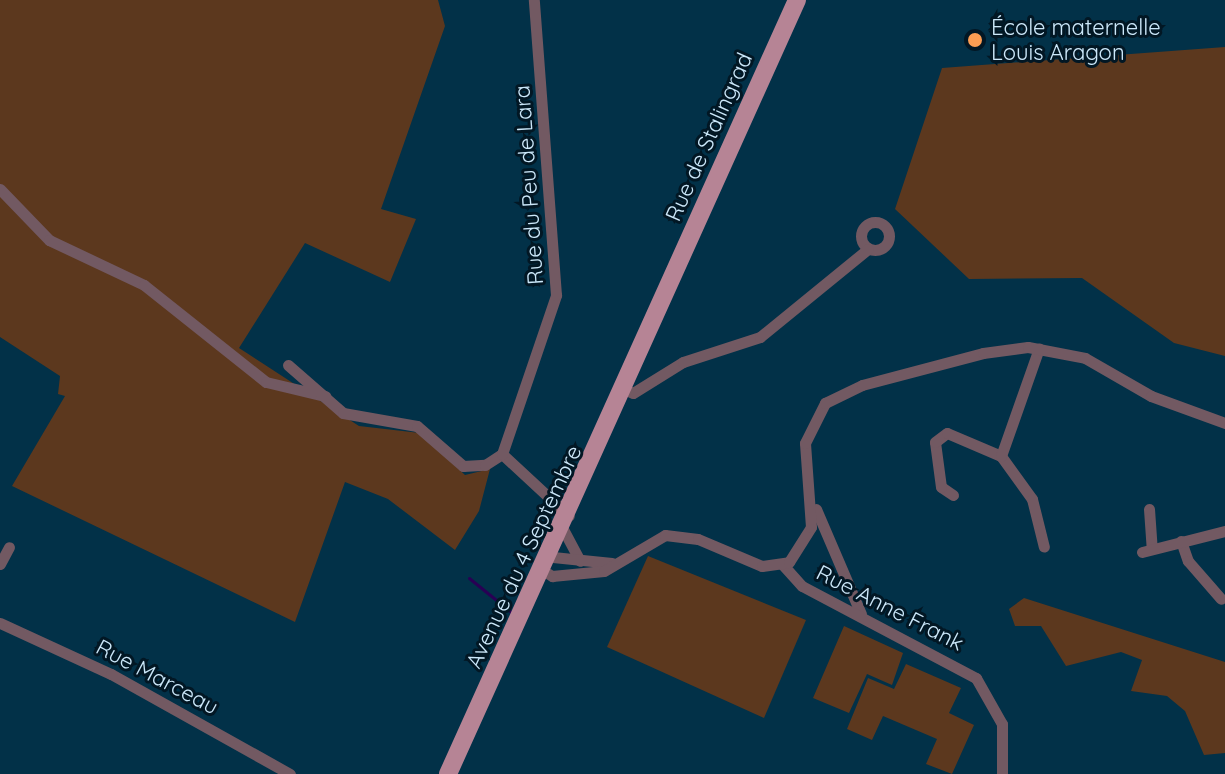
<!DOCTYPE html>
<meta charset="utf-8">
<style>
body{margin:0}
#map{position:relative;width:1225px;height:774px;overflow:hidden;background:#023148;font-family:Quicksand,sans-serif}
div>[style]{position:absolute}
.green>*{inset:0;background:#5c381e}
.stream>*{height:3px;margin:-1.5px;padding:0 1.5px;transform-origin:1.5px;border-radius:1.5px;background:#280054}
.minor>*{height:11px;margin:-5.5px;padding:0 5.5px;transform-origin:5.5px;border-radius:5.5px;background:#725962}
.minor>.ring{margin:-5.5px;padding:0;box-sizing:content-box;background:none;border:11px solid #725962;border-radius:50%}
.primary>*{height:18px;margin:-9px;padding:0 9px;transform-origin:9px;border-radius:9px;background:#b68495}
.dots>*{width:22px;height:22px;translate:-50% -50%;box-sizing:border-box;border:4px solid #021724;border-radius:50%}
span{translate:-50% -50%;white-space:nowrap;text-align:center;line-height:1.15;-webkit-text-stroke:6px #021724;paint-order:stroke}
.poi-label{font-size:22px;color:#cce8fa}
.left{translate:0 -50%;text-align:left}
.street-label{font-size:22px;color:#cce8fa}
</style>
<div id="map">
<div class="green">
<i style="clip-path:polygon(0 0,438px 0,445px 26px,381px 209px,416px 219px,390px 282px,305px 243px,239px 348px,359px 426px,420px 433px,465px 475px,490px 469px,479px 511px,455px 550px,388px 499px,345px 482px,295px 622px,12px 486px,65px 396px,58px 394px,60px 376px,0 337px)"></i>
<i style="clip-path:polygon(1225px 47px,1225px 356px,1174px 343px,1082px 278px,969px 279px,895px 209px,942px 68px)"></i>
<i style="clip-path:polygon(648px 556px,806px 620px,764px 718px,607px 647px)"></i>
<i style="clip-path:polygon(1024px 598px,1225px 662px,1225px 753px,1204px 755px,1185px 711px,1167px 696px,1131px 691px,1142px 660px,1121px 652px,1066px 666px,1041px 626px,1015px 626px,1009px 609px)"></i>
<i style="clip-path:polygon(844px 626px,903px 653px,892px 685px,867px 674px,849px 713px,813px 698px)"></i>
<i style="clip-path:polygon(906px 664px,961px 688px,949px 713px,974px 725px,952px 774px,926px 764px,937px 739px,883px 716px,872px 740px,847px 729px,868px 678px,894px 689px)"></i>
</div>
<div class="stream">
<i style="left:469px;top:578px;width:54px;rotate:39deg"></i>
</div>
<div class="minor">
<i style="left:0;top:189px;width:71px;rotate:46.1deg"></i>
<i style="left:49px;top:240px;width:105px;rotate:25.3deg"></i>
<i style="left:144px;top:285px;width:156px;rotate:38.5deg"></i>
<i style="left:266px;top:382px;width:61px;rotate:13.3deg"></i>
<i class="ring" style="left:861px;top:222px;width:17px;height:17px"></i>
<i style="left:288px;top:365px;width:73px;rotate:41.1deg"></i>
<i style="left:343px;top:413px;width:75px;rotate:10deg"></i>
<i style="left:417px;top:426px;width:61px;rotate:41deg"></i>
<i style="left:463px;top:466px;width:22px;rotate:-3deg"></i>
<i style="left:485px;top:465px;width:20px;rotate:-33deg"></i>
<i style="left:502px;top:454px;width:91px;rotate:42.8deg"></i>
<i style="left:619px;top:387px;width:15px;rotate:23deg"></i>
<i style="left:633px;top:393px;width:59px;rotate:-31.8deg"></i>
<i style="left:683px;top:362px;width:81px;rotate:-18deg"></i>
<i style="left:760px;top:337px;width:139px;rotate:-39.2deg"></i>
<i style="left:502px;top:454px;width:168px;rotate:-71.2deg"></i>
<i style="left:556px;top:295px;width:296px;rotate:-94.3deg"></i>
<i style="left:1001px;top:456px;width:53px;rotate:54.2deg"></i>
<i style="left:1032px;top:499px;width:49px;rotate:76deg"></i>
<i style="left:953px;top:495px;width:14px;rotate:-146deg"></i>
<i style="left:941px;top:487px;width:45px;rotate:-97.6deg"></i>
<i style="left:935px;top:442px;width:15px;rotate:-37deg"></i>
<i style="left:947px;top:433px;width:59px;rotate:23.1deg"></i>
<i style="left:1001px;top:456px;width:114px;rotate:-70.6deg"></i>
<i style="left:816px;top:509px;width:114px;rotate:66.8deg"></i>
<i style="left:1149px;top:509px;width:39px;rotate:86deg"></i>
<i style="left:563px;top:529px;width:36px;rotate:62deg"></i>
<i style="left:1181px;top:541px;width:21px;rotate:71deg"></i>
<i style="left:1188px;top:561px;width:50px;rotate:49deg"></i>
<i style="left:1142px;top:552px;width:86px;rotate:-14.2deg"></i>
<i style="left:543px;top:556px;width:69px;rotate:5.8deg"></i>
<i style="left:0;top:564px;width:19px;rotate:-62deg"></i>
<i style="left:783px;top:565px;width:28px;rotate:48deg"></i>
<i style="left:802px;top:586px;width:197px;rotate:27.9deg"></i>
<i style="left:976px;top:678px;width:53px;rotate:60.5deg"></i>
<i style="left:1002px;top:724px;width:50px;rotate:90deg"></i>
<i style="left:538px;top:567px;width:17px;rotate:33deg"></i>
<i style="left:552px;top:576px;width:52px;rotate:-5.5deg"></i>
<i style="left:604px;top:571px;width:71px;rotate:-30.5deg"></i>
<i style="left:665px;top:535px;width:33px;rotate:7deg"></i>
<i style="left:698px;top:539px;width:69px;rotate:22.9deg"></i>
<i style="left:762px;top:566px;width:27px;rotate:-8deg"></i>
<i style="left:789px;top:562px;width:41px;rotate:-57.8deg"></i>
<i style="left:811px;top:527px;width:84px;rotate:-94.1deg"></i>
<i style="left:805px;top:443px;width:45px;rotate:-63.4deg"></i>
<i style="left:825px;top:403px;width:41px;rotate:-25.9deg"></i>
<i style="left:862px;top:385px;width:125px;rotate:-14.8deg"></i>
<i style="left:983px;top:353px;width:45px;rotate:-7.6deg"></i>
<i style="left:1028px;top:347px;width:58px;rotate:10.9deg"></i>
<i style="left:1085px;top:358px;width:76px;rotate:29.9deg"></i>
<i style="left:1151px;top:396px;width:79px;rotate:20deg"></i>
<i style="left:0;top:623px;width:122px;rotate:24.7deg"></i>
<i style="left:111px;top:674px;width:205px;rotate:29.2deg"></i>
</div>
<div class="primary">
<i style="left:448px;top:774px;width:849px;rotate:-65.73deg"></i>
</div>
<div class="dots">
<i style="left:975px;top:40px;background:#fc9d53"></i>
</div>
<div class="poi-label">
<span class="left" style="left:991px;top:40px">École maternelle<br>Louis Aragon</span>
</div>
<div class="street-label">
<span style="left:709px;top:137px;rotate:-66deg">Rue de Stalingrad</span>
<span style="left:529px;top:185px;rotate:-94deg">Rue du Peu de Lara</span>
<span style="left:524px;top:557px;rotate:-65deg">Avenue du 4 Septembre</span>
<span style="left:890px;top:608px;rotate:27deg">Rue Anne Frank</span>
<span style="left:157px;top:677px;rotate:28deg">Rue Marceau</span>
</div>
</div>
